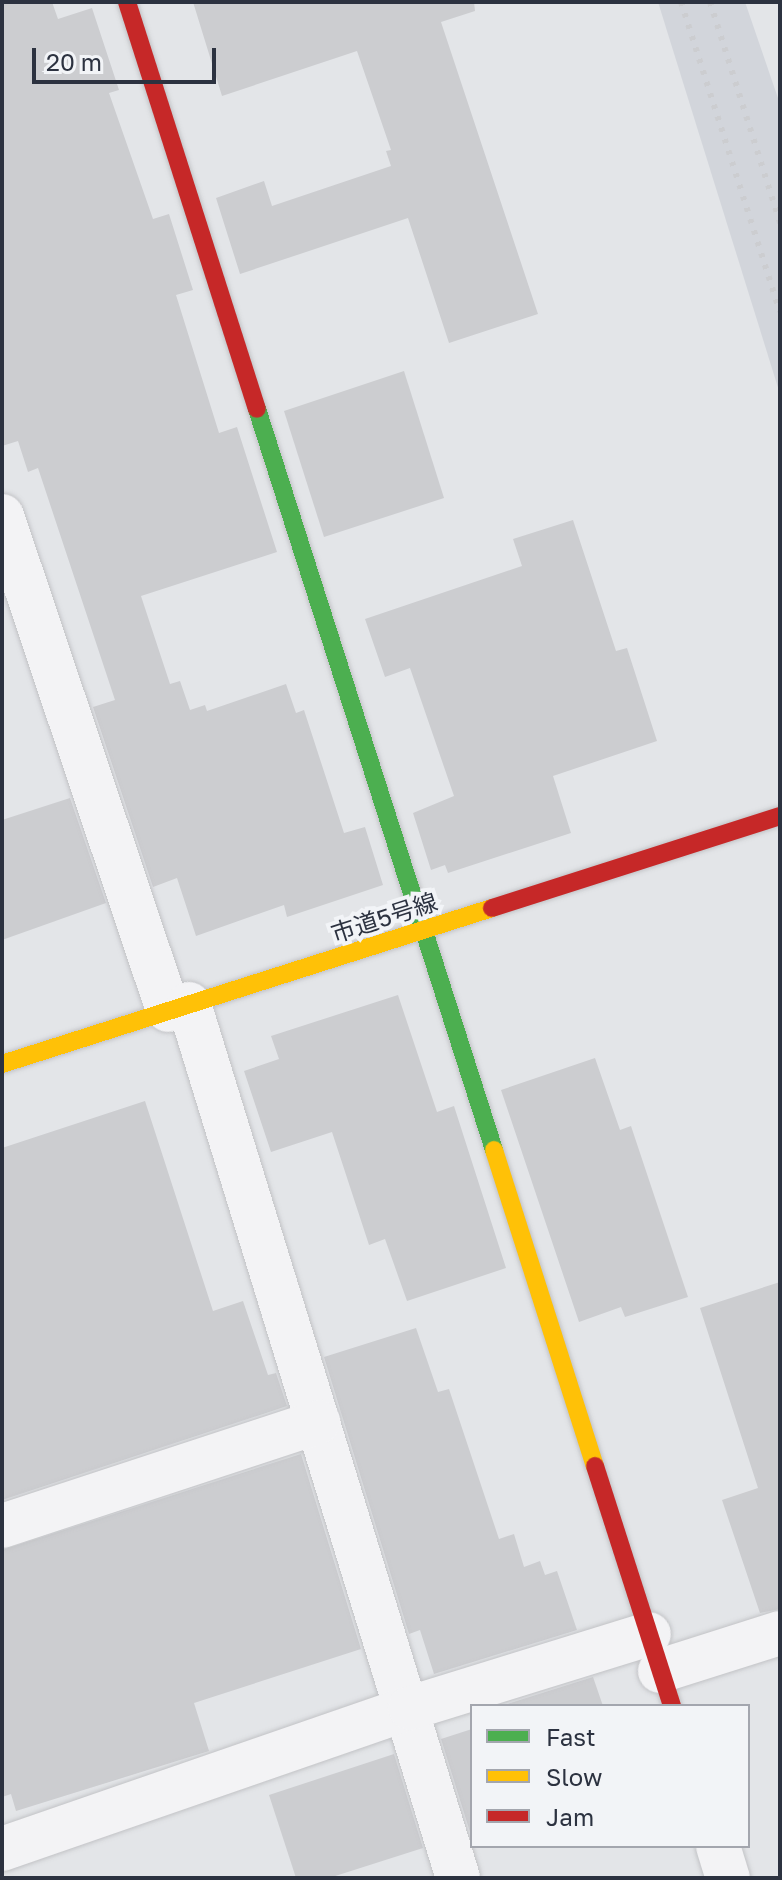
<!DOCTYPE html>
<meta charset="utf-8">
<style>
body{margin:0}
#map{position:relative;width:782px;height:1880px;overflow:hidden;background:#e3e5e8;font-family:"Golos Text","Noto Sans JP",sans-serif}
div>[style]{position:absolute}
.built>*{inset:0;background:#d2d5db}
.building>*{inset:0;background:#cccdd0}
.roads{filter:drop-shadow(0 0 2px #c2c3c6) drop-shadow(0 0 2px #c2c3c6)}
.street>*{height:44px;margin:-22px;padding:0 22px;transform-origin:22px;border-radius:22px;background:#f3f3f5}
.fast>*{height:18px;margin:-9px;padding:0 9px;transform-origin:9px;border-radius:9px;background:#4caf50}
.slow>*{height:18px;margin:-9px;padding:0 9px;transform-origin:9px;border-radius:9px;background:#ffc107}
.jam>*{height:18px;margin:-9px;padding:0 9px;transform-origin:9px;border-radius:9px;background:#c62828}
.rail>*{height:6px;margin-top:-3px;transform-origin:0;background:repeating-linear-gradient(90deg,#cccdd0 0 4px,transparent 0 12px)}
span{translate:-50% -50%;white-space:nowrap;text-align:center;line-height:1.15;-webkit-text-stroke:8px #f2f4f7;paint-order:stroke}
.street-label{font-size:24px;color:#2c3240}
.frame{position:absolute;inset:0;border:4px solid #2c3240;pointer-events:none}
.legend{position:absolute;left:470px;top:1704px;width:280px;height:144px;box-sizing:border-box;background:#f2f4f7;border:2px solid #a3a6ae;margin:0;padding:10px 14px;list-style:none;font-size:24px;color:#2c3240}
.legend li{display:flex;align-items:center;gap:16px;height:40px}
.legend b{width:40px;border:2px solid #a3a6ae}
.scale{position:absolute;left:32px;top:48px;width:184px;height:36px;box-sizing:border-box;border:4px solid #2c3240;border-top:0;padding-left:10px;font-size:24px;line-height:28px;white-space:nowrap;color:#2c3240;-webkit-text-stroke:6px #f2f4f7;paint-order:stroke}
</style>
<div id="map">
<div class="built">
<i style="clip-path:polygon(658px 2px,745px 2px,780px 104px,780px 394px)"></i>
</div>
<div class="building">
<i style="clip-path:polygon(2px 2px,52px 2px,58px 19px,92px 8px,119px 90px,109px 93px,153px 219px,169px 214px,193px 290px,176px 295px,219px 433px,237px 427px,277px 552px,141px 596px,170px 684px,180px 681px,190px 710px,205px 705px,207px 711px,286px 684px,296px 713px,304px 710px,344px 833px,365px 827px,383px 885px,287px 917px,284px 905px,196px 936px,177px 878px,153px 887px,93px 707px,115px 700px,38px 468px,28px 472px,18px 441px,2px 446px)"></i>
<i style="clip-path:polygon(193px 2px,474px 2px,475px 11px,441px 22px,538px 314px,449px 343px,408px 218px,240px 274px,216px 198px,264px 181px,272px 206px,391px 166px,386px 151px,391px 150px,357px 51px,222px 96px)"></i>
<i style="clip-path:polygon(404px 371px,444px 498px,324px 537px,284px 411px)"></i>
<i style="clip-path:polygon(573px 520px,616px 651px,627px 648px,657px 741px,553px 776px,571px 833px,448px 873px,445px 865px,431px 870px,413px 813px,454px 796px,410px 668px,385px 677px,365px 619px,522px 566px,513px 539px)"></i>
<i style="clip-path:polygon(70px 798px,106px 903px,2px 940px,2px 820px)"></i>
<i style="clip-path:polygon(398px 995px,437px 1112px,454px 1106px,506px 1268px,407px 1301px,385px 1239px,369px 1245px,332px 1132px,271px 1152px,244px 1071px,279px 1059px,271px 1036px)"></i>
<i style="clip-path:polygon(595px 1058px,620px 1130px,631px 1126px,688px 1297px,625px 1317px,621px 1307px,579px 1322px,501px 1090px)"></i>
<i style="clip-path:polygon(145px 1101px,213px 1311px,243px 1301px,268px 1375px,276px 1373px,287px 1406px,2px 1500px,2px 1148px)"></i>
<i style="clip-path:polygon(780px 1282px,780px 1609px,760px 1613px,722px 1500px,758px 1488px,700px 1308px)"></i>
<i style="clip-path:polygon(416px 1328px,438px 1392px,449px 1389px,499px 1539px,514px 1534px,524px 1567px,540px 1561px,545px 1575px,557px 1571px,577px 1630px,434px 1674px,420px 1630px,409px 1634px,324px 1357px)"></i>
<i style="clip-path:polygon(301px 1454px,361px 1649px,194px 1703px,209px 1751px,16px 1811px,11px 1794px,2px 1797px,2px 1550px)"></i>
<i style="clip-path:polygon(593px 1677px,603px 1706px,501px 1706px)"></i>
<i style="clip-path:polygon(472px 1729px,472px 1832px,470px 1832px,441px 1739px)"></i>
<i style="clip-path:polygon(394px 1754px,423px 1848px,329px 1878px,296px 1878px,269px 1795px)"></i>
</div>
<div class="roads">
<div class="street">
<i style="left:2px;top:516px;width:521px;rotate:71.43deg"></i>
<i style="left:189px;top:1004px;width:914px;rotate:72.89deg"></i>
<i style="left:2px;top:1526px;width:333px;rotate:-18.2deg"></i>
<i style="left:660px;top:1671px;width:126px;rotate:-17.6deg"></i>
<i style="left:718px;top:1846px;width:34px;rotate:73deg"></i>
<i style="left:2px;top:1849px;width:432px;rotate:-19.1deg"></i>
<i style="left:410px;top:1708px;width:250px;rotate:-17.2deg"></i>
</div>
<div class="fast">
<i style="left:257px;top:409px;width:778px;rotate:72.26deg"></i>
</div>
<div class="slow">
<i style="left:2px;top:1064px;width:514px;rotate:-17.66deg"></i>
<i style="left:494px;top:1150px;width:332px;rotate:72.3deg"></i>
</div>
<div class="jam">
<i style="left:127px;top:2px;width:427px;rotate:72.3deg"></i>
<i style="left:492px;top:908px;width:302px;rotate:-17.7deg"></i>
<i style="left:595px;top:1466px;width:252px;rotate:72.2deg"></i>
</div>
</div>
<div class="rail">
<i style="left:681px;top:2px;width:325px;rotate:72.3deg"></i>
<i style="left:710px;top:2px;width:232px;rotate:72.4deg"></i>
</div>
<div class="street-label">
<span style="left:384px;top:917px;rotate:-18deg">市道5号線</span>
</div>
<div class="frame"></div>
<ul class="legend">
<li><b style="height:10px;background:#4caf50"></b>Fast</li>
<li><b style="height:10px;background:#ffc107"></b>Slow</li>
<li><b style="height:10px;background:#c62828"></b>Jam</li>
</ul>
<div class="scale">20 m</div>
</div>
